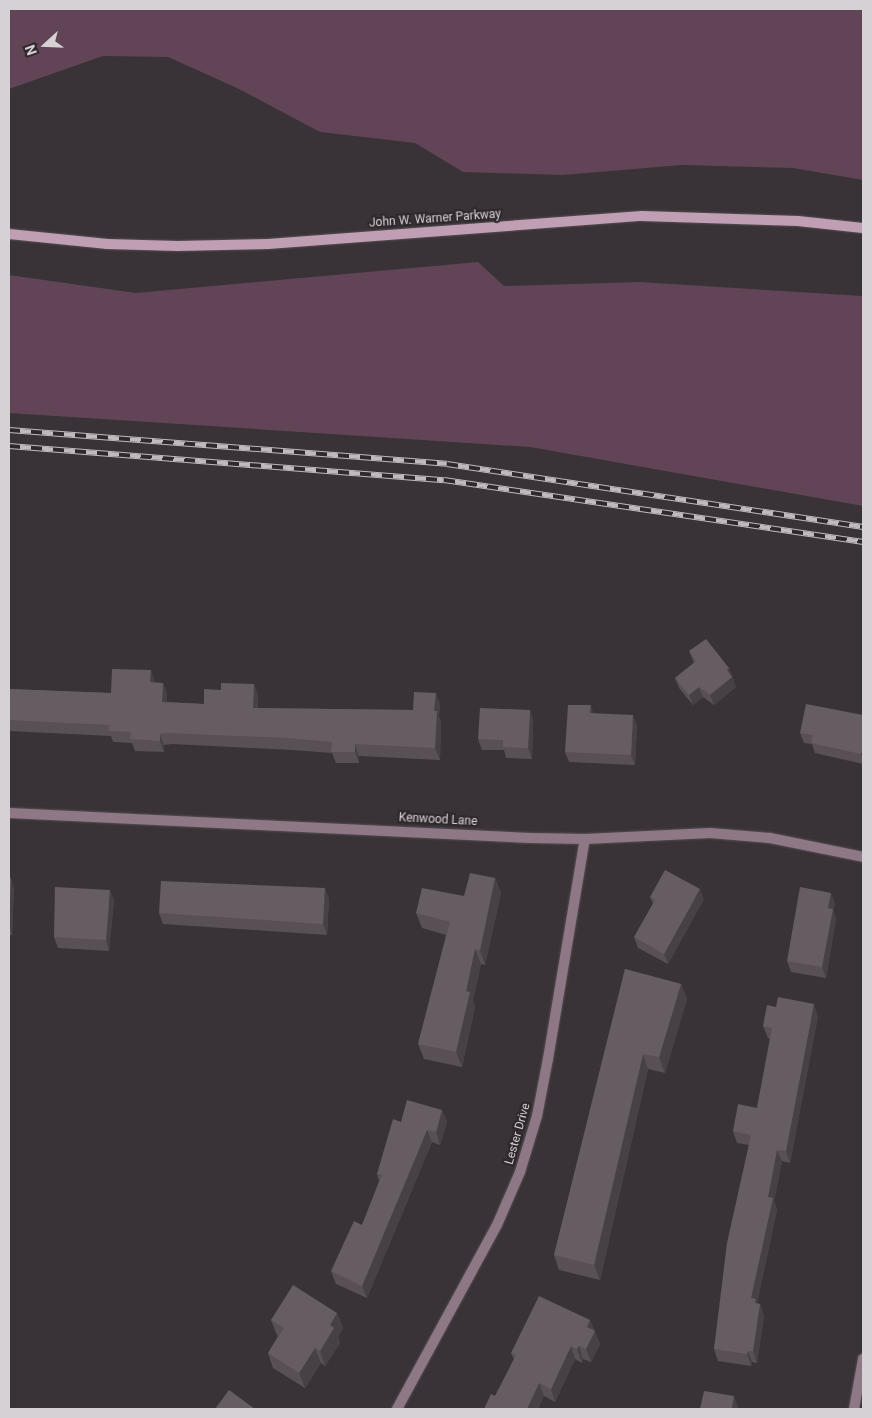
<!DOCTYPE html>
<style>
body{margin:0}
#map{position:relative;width:872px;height:1418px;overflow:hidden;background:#393236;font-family:Roboto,sans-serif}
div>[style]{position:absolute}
.green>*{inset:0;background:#614456}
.roads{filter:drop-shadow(0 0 1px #554f52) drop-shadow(0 0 1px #554f52)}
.street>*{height:10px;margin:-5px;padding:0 5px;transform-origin:5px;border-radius:5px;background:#8e7885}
.secondary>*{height:10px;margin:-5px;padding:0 5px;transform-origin:5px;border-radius:5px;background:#c09eb3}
.rail>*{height:5.5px;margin-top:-2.75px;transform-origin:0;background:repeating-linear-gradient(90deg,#2f282c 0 11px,#c0babe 0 22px);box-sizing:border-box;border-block:1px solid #c0babe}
.wall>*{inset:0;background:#585054}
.shaded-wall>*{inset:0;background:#474145}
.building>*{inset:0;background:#665d62}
span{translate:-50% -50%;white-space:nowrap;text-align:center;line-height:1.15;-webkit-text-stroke:4.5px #2f282c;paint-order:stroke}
.street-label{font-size:12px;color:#d6d1d4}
.frame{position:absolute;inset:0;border:10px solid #d6d1d4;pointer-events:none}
.north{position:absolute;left:20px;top:20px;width:50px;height:50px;-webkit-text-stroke:4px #2f282c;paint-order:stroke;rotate:250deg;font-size:14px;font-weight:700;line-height:20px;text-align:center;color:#d6d1d4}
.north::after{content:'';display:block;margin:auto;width:18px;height:22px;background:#d6d1d4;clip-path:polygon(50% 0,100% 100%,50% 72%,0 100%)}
</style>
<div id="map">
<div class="green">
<i style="clip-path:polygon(9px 9px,863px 9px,863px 180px,793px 168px,682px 165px,563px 175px,463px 172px,415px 143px,320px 132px,237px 88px,168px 57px,103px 56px,9px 89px)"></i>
<i style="clip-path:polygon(478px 262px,504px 286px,640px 282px,863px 296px,863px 506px,530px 447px,9px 413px,9px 275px,136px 293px)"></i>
</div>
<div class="roads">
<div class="street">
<i style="left:9px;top:813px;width:522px;rotate:2.75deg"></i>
<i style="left:530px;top:838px;width:55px;rotate:1deg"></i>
<i style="left:585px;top:839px;width:125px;rotate:-2.7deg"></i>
<i style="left:710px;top:833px;width:60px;rotate:4.8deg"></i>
<i style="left:770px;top:838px;width:95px;rotate:11.5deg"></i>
<i style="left:397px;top:1409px;width:209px;rotate:-61.5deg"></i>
<i style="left:497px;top:1225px;width:58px;rotate:-66.5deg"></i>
<i style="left:520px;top:1172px;width:59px;rotate:-73.1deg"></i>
<i style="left:537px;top:1116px;width:58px;rotate:-79.1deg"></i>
<i style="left:548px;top:1059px;width:223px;rotate:-80.5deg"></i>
<i style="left:854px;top:1409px;width:51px;rotate:-79.8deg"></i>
</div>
<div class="secondary">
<i style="left:9px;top:234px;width:99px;rotate:5.8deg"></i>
<i style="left:107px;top:244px;width:71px;rotate:1.6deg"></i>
<i style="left:178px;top:246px;width:90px;rotate:-1.3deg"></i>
<i style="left:268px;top:244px;width:375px;rotate:-4.3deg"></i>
<i style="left:642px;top:216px;width:156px;rotate:1.8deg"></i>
<i style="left:798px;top:221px;width:65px;rotate:6.1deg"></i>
</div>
</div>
<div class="rail">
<i style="left:9px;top:430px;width:439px;rotate:4.4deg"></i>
<i style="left:447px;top:464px;width:421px;rotate:8.6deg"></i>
<i style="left:9px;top:446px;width:436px;rotate:4.5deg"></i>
<i style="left:444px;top:480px;width:424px;rotate:8.4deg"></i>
</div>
<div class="wall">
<i style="clip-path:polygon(689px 651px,729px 668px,736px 687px,714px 705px,703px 697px,693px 705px,679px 688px,675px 678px,694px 663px)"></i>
<i style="clip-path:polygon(155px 682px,155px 683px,163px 683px,167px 694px,166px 702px,204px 704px,221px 690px,254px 684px,258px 696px,258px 708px,413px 710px,440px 704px,439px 716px,441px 723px,440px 760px,359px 756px,359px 763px,336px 763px,332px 753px,292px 750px,172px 744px,164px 745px,164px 752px,135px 751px,132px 743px,113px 742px,111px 736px,9px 731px,9px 689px,111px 693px)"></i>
<i style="clip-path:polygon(530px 710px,533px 720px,532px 759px,506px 758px,504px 750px,482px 750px,478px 739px)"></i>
<i style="clip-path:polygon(593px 713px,637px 725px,635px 765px,569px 762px,565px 752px)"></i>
<i style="clip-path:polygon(863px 715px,863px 764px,815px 753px,812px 744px,804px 743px,800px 733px)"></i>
<i style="clip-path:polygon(9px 878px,14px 889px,12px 935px,9px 935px)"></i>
<i style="clip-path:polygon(495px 878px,501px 893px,485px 965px,481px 964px,473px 1000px,475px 1007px,462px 1067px,424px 1059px,418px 1044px,446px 935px,422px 928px,416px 913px,464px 896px)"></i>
<i style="clip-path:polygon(650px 897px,704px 899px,668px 964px,638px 948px,634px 937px,653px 904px)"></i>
<i style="clip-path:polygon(329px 898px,327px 935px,163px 924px,159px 913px)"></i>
<i style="clip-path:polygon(114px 900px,109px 951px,58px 948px,54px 937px)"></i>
<i style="clip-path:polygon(835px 903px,833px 910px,836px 919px,826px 978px,791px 972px,787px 961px)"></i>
<i style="clip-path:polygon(625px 969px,681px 984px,687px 999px,665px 1073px,648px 1069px,600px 1280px,559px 1270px,554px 1255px)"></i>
<i style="clip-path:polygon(818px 1016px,790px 1163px,782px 1161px,774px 1201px,777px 1210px,757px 1303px,760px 1304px,764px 1316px,757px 1363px,752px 1362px,751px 1366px,718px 1361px,714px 1349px,749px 1145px,737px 1143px,733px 1131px,757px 1108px,770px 1039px,768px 1038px,763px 1026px)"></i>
<i style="clip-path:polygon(442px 1110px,447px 1122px,440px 1145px,432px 1142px,367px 1298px,336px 1284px,331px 1271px,362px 1225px,379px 1181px,377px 1174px,401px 1122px)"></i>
<i style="clip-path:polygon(337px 1313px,343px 1328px,338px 1337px,340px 1343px,325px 1366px,321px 1363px,305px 1388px,273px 1368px,268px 1353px,278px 1336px,277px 1335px,271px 1320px)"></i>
<i style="clip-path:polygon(590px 1320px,600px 1344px,591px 1362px,583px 1359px,582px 1363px,575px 1359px,555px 1402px,544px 1396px,538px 1409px,484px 1409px,495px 1396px,514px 1360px,511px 1353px)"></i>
</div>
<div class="shaded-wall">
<i style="clip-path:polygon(729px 668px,736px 687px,714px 705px,710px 695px,727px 670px)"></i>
<i style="clip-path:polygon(151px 670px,155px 682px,154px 694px,150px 682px)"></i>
<i style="clip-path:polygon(163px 683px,167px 694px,166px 713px,162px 702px)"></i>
<i style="clip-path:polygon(254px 684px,258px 696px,257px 719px,253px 708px)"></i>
<i style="clip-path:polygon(699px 687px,703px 697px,693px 705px,689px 695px)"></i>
<i style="clip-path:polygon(436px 693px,440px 704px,439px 716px,441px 723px,440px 760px,435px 748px,434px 711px)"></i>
<i style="clip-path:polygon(591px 705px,594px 716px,590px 713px)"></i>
<i style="clip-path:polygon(530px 710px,533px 720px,532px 759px,528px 748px)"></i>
<i style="clip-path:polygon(633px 715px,637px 725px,635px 765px,631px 755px)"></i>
<i style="clip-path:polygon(160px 734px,164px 745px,164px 752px,160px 741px)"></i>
<i style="clip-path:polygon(355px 744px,359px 756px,359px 763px,355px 752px)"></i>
<i style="clip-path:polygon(863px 746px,863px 759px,861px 754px)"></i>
<i style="clip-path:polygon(11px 878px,14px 889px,12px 935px,9px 925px)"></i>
<i style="clip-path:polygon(495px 878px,501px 893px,485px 965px,480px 950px)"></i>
<i style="clip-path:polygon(325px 888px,329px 898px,327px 935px,323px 924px)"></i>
<i style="clip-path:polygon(700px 889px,704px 899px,668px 964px,664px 954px)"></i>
<i style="clip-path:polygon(110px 890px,114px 900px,109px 951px,106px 940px)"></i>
<i style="clip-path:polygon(831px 893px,835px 903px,833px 910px,836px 919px,826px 978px,822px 967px,828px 908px)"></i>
<i style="clip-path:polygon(475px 949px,481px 964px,473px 1000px,475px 1007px,462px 1067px,456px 1052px,466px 991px)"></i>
<i style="clip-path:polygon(681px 984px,687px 999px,665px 1073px,659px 1057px)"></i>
<i style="clip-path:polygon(814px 1004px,818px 1016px,790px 1163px,786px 1151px)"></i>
<i style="clip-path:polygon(643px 1054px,648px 1069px,600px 1280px,594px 1265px)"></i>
<i style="clip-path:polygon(442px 1110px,447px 1122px,440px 1145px,436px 1132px)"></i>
<i style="clip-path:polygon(427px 1130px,432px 1142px,367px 1298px,362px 1286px)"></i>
<i style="clip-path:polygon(777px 1150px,782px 1161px,774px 1201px,777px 1210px,757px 1303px,759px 1309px,760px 1304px,764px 1316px,757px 1363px,753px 1351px,751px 1298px,768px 1197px)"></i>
<i style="clip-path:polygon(337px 1313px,343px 1328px,338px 1337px,340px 1343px,325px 1366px,320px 1351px,330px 1325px)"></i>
<i style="clip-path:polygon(590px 1320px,600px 1344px,591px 1362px,586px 1349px,587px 1327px)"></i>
<i style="clip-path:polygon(571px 1346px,575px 1359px,555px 1402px,551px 1389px)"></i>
<i style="clip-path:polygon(579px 1346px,583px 1359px,582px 1363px,577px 1349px)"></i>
<i style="clip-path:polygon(315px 1348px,321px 1363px,305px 1388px,299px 1373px)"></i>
<i style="clip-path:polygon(748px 1351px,752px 1362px,751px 1366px,747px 1354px)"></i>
<i style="clip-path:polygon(539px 1383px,544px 1396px,538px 1409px,527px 1409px)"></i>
<i style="clip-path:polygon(734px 1396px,739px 1409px,732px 1409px)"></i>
</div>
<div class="building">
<i style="clip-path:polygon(706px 639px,729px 668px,727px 670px,732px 677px,710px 695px,699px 687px,689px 695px,675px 678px,696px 661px,689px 651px)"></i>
<i style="clip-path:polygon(112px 669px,151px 670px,150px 682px,163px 683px,162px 702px,204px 704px,204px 689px,221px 690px,221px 683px,254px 684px,253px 708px,413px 710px,414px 692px,436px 693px,434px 711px,437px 711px,435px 748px,355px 744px,355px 752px,331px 752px,332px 742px,288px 738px,168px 733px,160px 734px,160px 741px,130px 739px,131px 732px,109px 731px,109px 725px,9px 720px,9px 689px,111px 693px)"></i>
<i style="clip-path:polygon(806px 704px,863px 715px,863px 746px,861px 754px,811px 743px,813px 735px,800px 733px)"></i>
<i style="clip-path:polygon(568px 705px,591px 705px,590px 713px,633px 715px,631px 755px,565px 752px)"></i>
<i style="clip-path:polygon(480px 708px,530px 710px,528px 748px,503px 747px,503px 740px,478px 739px)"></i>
<i style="clip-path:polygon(665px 870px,700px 889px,664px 954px,634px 937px,655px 900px,650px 897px)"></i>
<i style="clip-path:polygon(470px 873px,495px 878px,480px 950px,475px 949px,466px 991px,470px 992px,456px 1052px,418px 1044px,450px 922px,416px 913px,422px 888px,464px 896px)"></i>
<i style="clip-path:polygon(9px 878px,11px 878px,9px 923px)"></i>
<i style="clip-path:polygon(161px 881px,325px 888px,323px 924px,159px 913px)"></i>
<i style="clip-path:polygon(55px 887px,110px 890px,106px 940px,54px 937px)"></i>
<i style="clip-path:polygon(800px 887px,831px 893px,828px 908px,833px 909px,822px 967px,787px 961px)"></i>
<i style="clip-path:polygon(625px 969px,681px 984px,659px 1057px,643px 1054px,594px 1265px,554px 1255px)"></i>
<i style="clip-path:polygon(778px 997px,814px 1004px,786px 1151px,777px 1150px,768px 1197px,773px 1198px,751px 1298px,756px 1299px,755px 1303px,760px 1304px,753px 1351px,748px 1351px,747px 1354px,714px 1349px,727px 1243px,751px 1135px,733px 1131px,738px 1104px,757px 1108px,772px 1028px,763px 1026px,767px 1005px,776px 1007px)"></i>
<i style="clip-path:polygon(407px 1100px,442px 1110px,436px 1132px,427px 1130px,362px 1286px,331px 1271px,354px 1221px,362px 1225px,382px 1175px,377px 1174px,393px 1119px,401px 1122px)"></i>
<i style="clip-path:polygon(293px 1285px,337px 1313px,330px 1325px,334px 1328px,320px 1351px,315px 1348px,299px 1373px,268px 1353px,284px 1328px,271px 1320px)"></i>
<i style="clip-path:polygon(539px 1296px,590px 1320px,587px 1327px,595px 1331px,586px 1349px,579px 1346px,577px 1349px,571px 1346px,551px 1389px,539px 1383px,527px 1409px,484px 1409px,491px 1394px,495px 1396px,516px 1355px,511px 1353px)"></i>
<i style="clip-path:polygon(229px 1390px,255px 1409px,215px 1409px)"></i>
<i style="clip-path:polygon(704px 1391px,734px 1396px,732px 1409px,700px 1409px)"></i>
</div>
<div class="street-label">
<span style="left:435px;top:219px;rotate:-4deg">John W. Warner Parkway</span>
<span style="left:438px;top:820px;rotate:3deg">Kenwood Lane</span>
<span style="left:518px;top:1134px;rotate:-74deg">Lester Drive</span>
</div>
<div class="frame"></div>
<div class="north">N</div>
</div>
